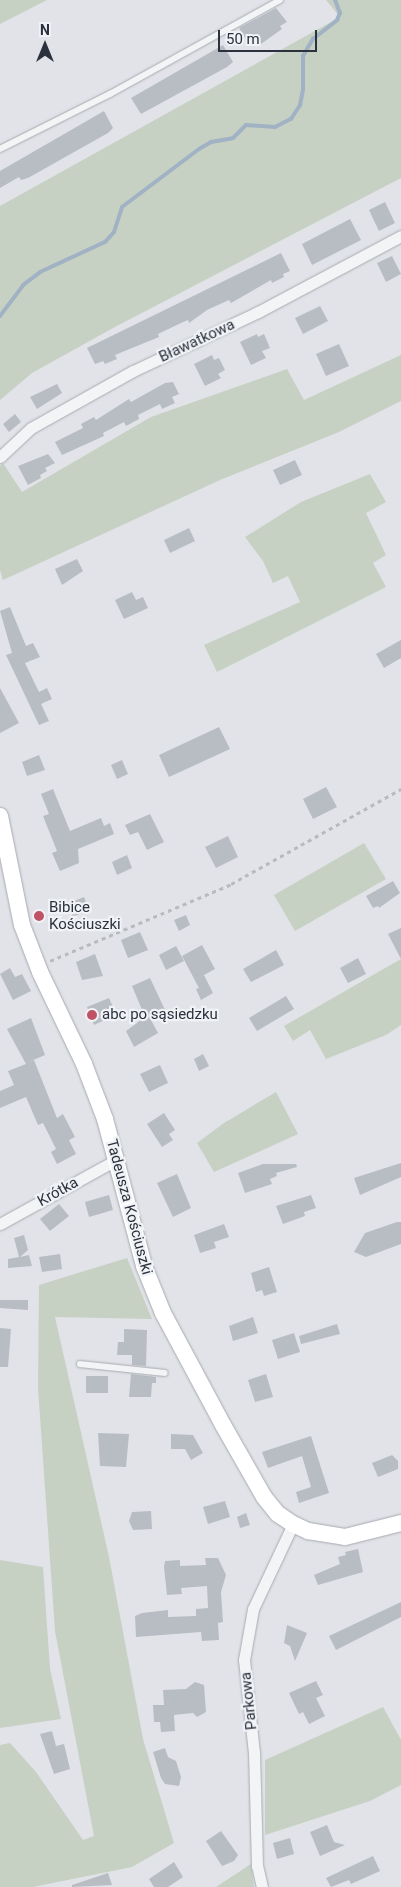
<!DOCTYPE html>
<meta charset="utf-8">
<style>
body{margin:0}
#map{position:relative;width:401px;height:1887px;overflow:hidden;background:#e1e3e8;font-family:Roboto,sans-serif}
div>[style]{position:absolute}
.green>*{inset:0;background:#c6d1c3}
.stream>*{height:4px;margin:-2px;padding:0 2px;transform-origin:2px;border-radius:2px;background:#a0b2c4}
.building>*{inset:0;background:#b8bdc4}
.path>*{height:2.5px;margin-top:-1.25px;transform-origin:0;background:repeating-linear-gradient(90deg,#b7babe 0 4px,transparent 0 8px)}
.roads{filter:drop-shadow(0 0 1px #a7aab1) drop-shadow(0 0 1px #a7aab1)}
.lane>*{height:5.5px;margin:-2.75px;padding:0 2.75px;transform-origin:2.75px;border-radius:2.75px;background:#f3f4f6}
.street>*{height:11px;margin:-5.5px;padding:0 5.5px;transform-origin:5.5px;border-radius:5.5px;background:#f3f4f6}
.secondary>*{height:16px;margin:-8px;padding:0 8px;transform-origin:8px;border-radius:8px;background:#fff}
.dots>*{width:14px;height:14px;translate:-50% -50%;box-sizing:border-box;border:2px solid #f0f2f5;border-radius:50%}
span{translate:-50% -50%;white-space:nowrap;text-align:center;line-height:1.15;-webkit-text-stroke:4.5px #f0f2f5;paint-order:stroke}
.street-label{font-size:15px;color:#2b323d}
.poi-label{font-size:15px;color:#2b323d}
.left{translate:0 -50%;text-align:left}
.north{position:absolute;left:20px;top:20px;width:50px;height:50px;-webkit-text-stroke:4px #f0f2f5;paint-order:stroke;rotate:0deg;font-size:14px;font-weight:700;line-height:20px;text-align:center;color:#2b323d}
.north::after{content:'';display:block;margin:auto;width:18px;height:22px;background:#2b323d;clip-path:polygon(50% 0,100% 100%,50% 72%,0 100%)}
.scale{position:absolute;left:218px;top:30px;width:99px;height:22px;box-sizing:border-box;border:2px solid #2b323d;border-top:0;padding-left:6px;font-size:15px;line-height:18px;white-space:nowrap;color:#2b323d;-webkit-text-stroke:4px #f0f2f5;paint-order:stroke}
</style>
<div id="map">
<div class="green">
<i style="clip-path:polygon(0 0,47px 0,0 24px)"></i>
<i style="clip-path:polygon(326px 0,401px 0,401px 178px,113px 328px,32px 373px,0 400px,0 206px,340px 17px)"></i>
<i style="clip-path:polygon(401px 355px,401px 401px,339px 432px,220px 480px,3px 580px,0 570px,0 466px,3px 463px,22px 492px,151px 417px,287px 369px,304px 400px)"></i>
<i style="clip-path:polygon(370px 474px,386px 502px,366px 513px,386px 555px,373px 563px,386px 587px,217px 672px,204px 645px,300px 602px,288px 576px,273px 583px,263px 561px,245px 537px,301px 502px)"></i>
<i style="clip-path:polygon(364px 843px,386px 879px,295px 931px,274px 895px)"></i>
<i style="clip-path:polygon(401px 959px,401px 1025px,386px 1035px,326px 1059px,310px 1030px,293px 1041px,284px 1026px)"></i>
<i style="clip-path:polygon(276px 1092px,298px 1134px,214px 1172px,197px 1143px,224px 1123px)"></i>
<i style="clip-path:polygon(127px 1258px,152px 1319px,55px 1317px,109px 1557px,143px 1739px,174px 1843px,132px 1867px,33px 1887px,0 1887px,0 1745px,10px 1743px,36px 1772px,83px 1840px,94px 1836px,55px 1631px,38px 1388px,39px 1285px)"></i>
<i style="clip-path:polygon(0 1560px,43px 1567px,50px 1669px,61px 1719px,0 1728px)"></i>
<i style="clip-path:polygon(383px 1707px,401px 1740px,401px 1785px,370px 1801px,265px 1835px,265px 1760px)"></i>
<i style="clip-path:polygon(251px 1864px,254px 1887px,216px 1887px)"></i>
</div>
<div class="stream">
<i style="left:0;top:316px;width:39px;rotate:-53deg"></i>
<i style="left:23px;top:285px;width:21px;rotate:-37deg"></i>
<i style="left:40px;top:272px;width:72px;rotate:-24.8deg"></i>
<i style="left:105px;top:242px;width:13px;rotate:-48deg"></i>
<i style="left:114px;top:232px;width:26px;rotate:-72deg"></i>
<i style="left:122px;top:207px;width:96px;rotate:-37deg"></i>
<i style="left:199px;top:149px;width:14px;rotate:-30deg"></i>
<i style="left:211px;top:142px;width:22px;rotate:-10deg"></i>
<i style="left:233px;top:138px;width:18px;rotate:-45deg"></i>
<i style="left:246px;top:125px;width:29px;rotate:4deg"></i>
<i style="left:275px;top:127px;width:18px;rotate:-27deg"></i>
<i style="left:291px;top:119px;width:17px;rotate:-57deg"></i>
<i style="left:300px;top:105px;width:15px;rotate:-79deg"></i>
<i style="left:303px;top:90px;width:34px;rotate:-90deg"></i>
<i style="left:303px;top:56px;width:20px;rotate:-60deg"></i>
<i style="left:313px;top:39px;width:31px;rotate:-38deg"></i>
<i style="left:337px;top:20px;width:8px;rotate:-67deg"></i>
<i style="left:340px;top:13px;width:14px;rotate:-111deg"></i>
</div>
<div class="building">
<i style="clip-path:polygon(276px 8px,287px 22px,280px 26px,282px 29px,261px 44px,258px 38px,248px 43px,239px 28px)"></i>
<i style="clip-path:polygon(223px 45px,233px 62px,227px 67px,141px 114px,131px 98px)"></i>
<i style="clip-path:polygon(104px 111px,113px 128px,108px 133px,28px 178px,21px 180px,19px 177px,0 188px,0 171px)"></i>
<i style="clip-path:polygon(385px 202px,395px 223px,379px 231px,369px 210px)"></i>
<i style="clip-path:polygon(350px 219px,361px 240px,312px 265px,302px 244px)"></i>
<i style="clip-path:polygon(281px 253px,290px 271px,283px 274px,284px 277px,272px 283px,271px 280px,231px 303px,229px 300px,207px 310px,189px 323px,188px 320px,181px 323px,158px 334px,159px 337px,115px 355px,117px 359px,105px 364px,103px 361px,95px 364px,87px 348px)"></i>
<i style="clip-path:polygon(392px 256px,401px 274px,386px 282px,377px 263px)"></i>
<i style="clip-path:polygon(320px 306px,328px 321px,303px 334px,295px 318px)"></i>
<i style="clip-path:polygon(257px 334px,258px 337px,264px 334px,270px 348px,262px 351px,266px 358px,251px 365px,240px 342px)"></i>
<i style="clip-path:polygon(339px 344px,349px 366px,326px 376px,316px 354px)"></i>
<i style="clip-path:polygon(212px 355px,214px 360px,219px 358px,225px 370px,218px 374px,221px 378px,205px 386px,194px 364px)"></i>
<i style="clip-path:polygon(173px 382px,179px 394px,172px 397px,175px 403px,162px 409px,160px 404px,138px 415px,139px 419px,126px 426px,124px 422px,103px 433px,104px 436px,62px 455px,55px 442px,83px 428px,81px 424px,94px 417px,96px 420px,129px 399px,131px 402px,165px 383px)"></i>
<i style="clip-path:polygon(57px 384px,62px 393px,37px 409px,30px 397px)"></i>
<i style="clip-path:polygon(15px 414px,21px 422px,9px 432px,3px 424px)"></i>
<i style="clip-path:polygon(48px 454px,55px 463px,45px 468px,47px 471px,40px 475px,41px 478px,28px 485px,18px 466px)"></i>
<i style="clip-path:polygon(295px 460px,302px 475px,280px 485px,273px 470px)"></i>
<i style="clip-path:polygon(189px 528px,195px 541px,170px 553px,164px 540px)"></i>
<i style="clip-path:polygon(77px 559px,83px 571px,62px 585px,55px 569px)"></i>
<i style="clip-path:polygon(132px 592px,136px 600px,143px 597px,148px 608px,124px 619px,115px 600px)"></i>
<i style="clip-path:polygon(10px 607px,26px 646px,33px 643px,40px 657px,25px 663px,39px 692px,47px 688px,52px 699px,41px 704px,49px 721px,39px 725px,6px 655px,12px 653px,0 611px)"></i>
<i style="clip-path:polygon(401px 640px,401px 658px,384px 668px,376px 654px)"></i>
<i style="clip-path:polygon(0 688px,19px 723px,0 733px)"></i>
<i style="clip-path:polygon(219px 727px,230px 749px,169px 777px,159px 755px)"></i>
<i style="clip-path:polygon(39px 755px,45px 770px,27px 776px,22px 762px)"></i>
<i style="clip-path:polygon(122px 760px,128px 774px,117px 779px,111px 765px)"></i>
<i style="clip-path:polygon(326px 787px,337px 807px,313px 819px,303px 799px)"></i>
<i style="clip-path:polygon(53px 789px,70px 831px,101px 818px,104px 826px,110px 823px,114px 834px,78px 849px,79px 863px,60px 871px,52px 853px,57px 851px,43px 816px,49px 814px,41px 794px)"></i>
<i style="clip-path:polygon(150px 814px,164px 842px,147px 850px,138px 832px,130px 835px,125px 825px)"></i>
<i style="clip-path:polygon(228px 836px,238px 857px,216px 868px,205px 847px)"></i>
<i style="clip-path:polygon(127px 855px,132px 868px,117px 875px,112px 862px)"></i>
<i style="clip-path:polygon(393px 881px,400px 893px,379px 908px,378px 906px,373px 908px,366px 896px)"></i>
<i style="clip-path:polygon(84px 897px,89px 910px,73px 917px,67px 904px)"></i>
<i style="clip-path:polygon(186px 915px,190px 925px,179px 931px,174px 920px)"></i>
<i style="clip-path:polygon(401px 928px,401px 959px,388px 934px)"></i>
<i style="clip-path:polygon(140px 932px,148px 950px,128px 958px,121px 940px)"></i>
<i style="clip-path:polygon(202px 945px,215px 969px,204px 975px,213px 993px,201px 1000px,196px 989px,199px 988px,182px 956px)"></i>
<i style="clip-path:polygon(176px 946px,184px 961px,166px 970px,159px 955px)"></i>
<i style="clip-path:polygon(276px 950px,284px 965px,251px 982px,243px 969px)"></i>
<i style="clip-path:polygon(95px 954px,103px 976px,82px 980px,76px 962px)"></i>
<i style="clip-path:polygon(358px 958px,366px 974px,348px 983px,340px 968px)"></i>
<i style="clip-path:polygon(10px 968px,15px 977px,22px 974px,31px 991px,13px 1000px,0 974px)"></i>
<i style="clip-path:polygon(150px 978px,166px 1012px,151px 1020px,158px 1033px,134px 1047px,126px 1031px,145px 1017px,132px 986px)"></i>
<i style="clip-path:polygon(286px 996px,294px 1009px,257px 1031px,249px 1018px)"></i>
<i style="clip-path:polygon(109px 998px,113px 1007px,105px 1010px,109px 1018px,94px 1025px,87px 1007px)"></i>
<i style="clip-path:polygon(31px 1018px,45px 1055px,26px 1063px,34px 1060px,57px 1118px,63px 1114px,75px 1137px,69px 1140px,76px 1154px,57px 1164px,51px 1152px,56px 1149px,43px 1123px,38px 1125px,26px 1097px,0 1108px,0 1091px,14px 1085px,8px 1071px,26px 1064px,7px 1029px)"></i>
<i style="clip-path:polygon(203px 1054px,209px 1066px,199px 1071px,194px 1059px)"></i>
<i style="clip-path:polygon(160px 1065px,168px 1083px,149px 1092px,140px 1074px)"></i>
<i style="clip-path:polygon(164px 1113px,175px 1130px,169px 1134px,173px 1140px,162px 1147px,147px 1124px)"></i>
<i style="clip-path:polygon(401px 1163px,401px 1177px,360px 1195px,354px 1178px)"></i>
<i style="clip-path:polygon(263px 1164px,296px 1164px,297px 1167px,276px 1173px,277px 1176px,270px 1179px,272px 1184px,245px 1193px,238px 1173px)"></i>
<i style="clip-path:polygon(177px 1174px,191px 1208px,173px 1217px,157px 1183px)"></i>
<i style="clip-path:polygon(109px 1195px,113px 1210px,89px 1217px,85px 1202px)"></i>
<i style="clip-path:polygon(311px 1195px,316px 1208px,304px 1212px,305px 1216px,283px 1224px,276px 1206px)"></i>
<i style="clip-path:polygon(59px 1204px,69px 1216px,50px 1231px,40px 1219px)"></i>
<i style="clip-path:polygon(397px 1222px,401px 1222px,401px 1244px,366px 1257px,354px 1252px,365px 1233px)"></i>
<i style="clip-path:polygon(224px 1224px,229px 1237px,214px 1242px,216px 1248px,200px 1253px,194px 1235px)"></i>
<i style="clip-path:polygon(24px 1235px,28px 1250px,20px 1257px,29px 1255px,32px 1266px,8px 1268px,8px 1259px,19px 1257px,14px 1238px)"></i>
<i style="clip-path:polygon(60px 1254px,62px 1269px,42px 1272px,39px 1257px)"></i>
<i style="clip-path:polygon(269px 1267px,277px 1292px,264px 1296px,262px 1290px,256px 1292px,251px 1273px)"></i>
<i style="clip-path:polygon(0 1300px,28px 1300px,28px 1310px,0 1308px)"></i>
<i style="clip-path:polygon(253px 1317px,258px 1333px,233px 1341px,229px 1326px)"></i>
<i style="clip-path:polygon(337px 1324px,340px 1334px,301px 1344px,299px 1336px)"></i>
<i style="clip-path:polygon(0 1328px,11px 1329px,8px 1367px,0 1367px)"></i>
<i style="clip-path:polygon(124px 1329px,147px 1330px,146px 1366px,132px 1365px,132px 1355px,117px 1355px,118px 1342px,124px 1342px)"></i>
<i style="clip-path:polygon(294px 1333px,300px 1352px,278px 1359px,272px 1340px)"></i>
<i style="clip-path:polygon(131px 1374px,156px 1377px,156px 1383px,152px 1383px,151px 1397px,129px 1397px)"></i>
<i style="clip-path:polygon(266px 1374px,273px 1397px,255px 1402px,248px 1380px)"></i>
<i style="clip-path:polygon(86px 1376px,108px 1376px,108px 1393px,86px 1393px)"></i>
<i style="clip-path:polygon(98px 1433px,129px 1434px,126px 1467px,100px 1466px)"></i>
<i style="clip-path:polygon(171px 1434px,193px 1435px,203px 1453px,191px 1460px,185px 1449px,171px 1449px)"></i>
<i style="clip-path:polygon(311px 1436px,329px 1493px,299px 1503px,296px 1492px,311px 1487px,302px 1456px,268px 1468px,262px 1452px)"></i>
<i style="clip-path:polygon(392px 1455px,398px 1461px,398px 1469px,378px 1477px,372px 1463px)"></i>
<i style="clip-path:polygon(225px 1501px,230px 1517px,208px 1524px,203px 1507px)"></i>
<i style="clip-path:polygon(151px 1511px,152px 1529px,133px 1530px,129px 1521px,132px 1512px)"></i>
<i style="clip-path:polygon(246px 1513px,250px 1525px,240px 1528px,237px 1517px)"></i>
<i style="clip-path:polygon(358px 1549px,363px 1572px,318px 1585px,314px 1575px,340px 1564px,338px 1557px,346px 1555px,345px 1552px)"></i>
<i style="clip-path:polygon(205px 1558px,218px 1558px,226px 1575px,221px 1592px,223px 1622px,218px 1623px,219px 1640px,202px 1641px,201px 1632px,136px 1637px,135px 1616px,142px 1613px,168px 1610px,168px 1617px,196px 1616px,196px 1609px,208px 1608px,207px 1586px,181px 1588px,182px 1594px,167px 1595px,164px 1567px,165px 1561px,180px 1560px,180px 1566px,206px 1565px)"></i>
<i style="clip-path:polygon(401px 1602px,401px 1617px,336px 1650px,329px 1636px)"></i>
<i style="clip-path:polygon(287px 1625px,307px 1633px,295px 1661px,290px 1646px,284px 1643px)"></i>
<i style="clip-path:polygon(316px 1681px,323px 1695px,316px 1698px,325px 1716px,309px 1724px,303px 1712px,299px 1714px,289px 1693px)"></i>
<i style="clip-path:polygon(195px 1682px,204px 1685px,206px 1712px,197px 1717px,193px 1713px,174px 1715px,175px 1731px,161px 1732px,160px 1722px,154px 1722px,153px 1705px,164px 1705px,163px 1690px,186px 1689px)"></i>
<i style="clip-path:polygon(52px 1731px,56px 1746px,64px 1744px,70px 1769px,54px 1774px,40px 1734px)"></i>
<i style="clip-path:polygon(165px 1748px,168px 1757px,176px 1761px,181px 1777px,179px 1786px,165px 1784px,161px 1778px,153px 1752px)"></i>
<i style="clip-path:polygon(327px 1825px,334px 1842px,345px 1845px,320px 1856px,310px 1832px)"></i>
<i style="clip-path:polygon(221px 1831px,238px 1855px,234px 1861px,222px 1866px,206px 1841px)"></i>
<i style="clip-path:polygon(290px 1838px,294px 1854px,277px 1859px,273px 1843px)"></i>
<i style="clip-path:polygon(373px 1856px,380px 1871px,351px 1884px,349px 1880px,331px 1887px,326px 1878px)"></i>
<i style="clip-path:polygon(174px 1862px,183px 1877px,168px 1887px,154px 1887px,149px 1879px)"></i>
<i style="clip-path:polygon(108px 1873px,112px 1885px,72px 1887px,72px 1885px)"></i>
</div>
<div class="path">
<i style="left:50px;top:961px;width:197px;rotate:-23deg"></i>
<i style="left:231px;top:884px;width:195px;rotate:-29.2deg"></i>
</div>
<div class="roads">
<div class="lane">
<i style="left:0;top:149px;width:123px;rotate:-26.6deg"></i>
<i style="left:110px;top:94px;width:194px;rotate:-28.9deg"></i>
<i style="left:80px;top:1364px;width:85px;rotate:6deg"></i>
</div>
<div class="street">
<i style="left:0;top:457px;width:42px;rotate:-43.1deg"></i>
<i style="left:31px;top:428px;width:117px;rotate:-29.2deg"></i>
<i style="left:133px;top:371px;width:138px;rotate:-25.3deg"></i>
<i style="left:258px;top:312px;width:162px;rotate:-28deg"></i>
<i style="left:0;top:1224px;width:132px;rotate:-28.9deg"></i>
<i style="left:262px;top:1887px;width:22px;rotate:-103deg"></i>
<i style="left:257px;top:1866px;width:113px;rotate:-91.5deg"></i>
<i style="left:254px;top:1753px;width:94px;rotate:-96.1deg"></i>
<i style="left:244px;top:1660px;width:52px;rotate:-80deg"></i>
<i style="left:253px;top:1609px;width:94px;rotate:-64.8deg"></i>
</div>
<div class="secondary">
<i style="left:0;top:816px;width:111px;rotate:78.6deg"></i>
<i style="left:22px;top:925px;width:50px;rotate:69deg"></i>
<i style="left:40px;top:972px;width:102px;rotate:64.4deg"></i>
<i style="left:84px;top:1064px;width:59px;rotate:69.1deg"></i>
<i style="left:105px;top:1119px;width:152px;rotate:75.1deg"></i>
<i style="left:144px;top:1266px;width:51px;rotate:68deg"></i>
<i style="left:163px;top:1313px;width:127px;rotate:61.8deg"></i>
<i style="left:223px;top:1425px;width:83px;rotate:60.3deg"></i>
<i style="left:264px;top:1497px;width:22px;rotate:51deg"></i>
<i style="left:278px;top:1514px;width:18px;rotate:34deg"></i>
<i style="left:293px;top:1524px;width:17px;rotate:25deg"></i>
<i style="left:308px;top:1531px;width:37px;rotate:9deg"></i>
<i style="left:345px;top:1537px;width:58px;rotate:-14deg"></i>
</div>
</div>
<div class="dots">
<i style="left:39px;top:916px;background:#bf5365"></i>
<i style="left:92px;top:1015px;background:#bf5365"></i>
</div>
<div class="street-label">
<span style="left:197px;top:341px;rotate:-25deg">Bławatkowa</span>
<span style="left:58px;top:1192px;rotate:-29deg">Krótka</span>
<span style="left:129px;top:1207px;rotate:75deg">Tadeusza Kościuszki</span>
<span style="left:249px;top:1701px;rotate:-96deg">Parkowa</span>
</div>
<div class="poi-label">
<span class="left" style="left:49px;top:916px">Bibice<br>Kościuszki</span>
<span class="left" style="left:102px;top:1015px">abc po sąsiedzku</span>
</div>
<div class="north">N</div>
<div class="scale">50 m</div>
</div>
